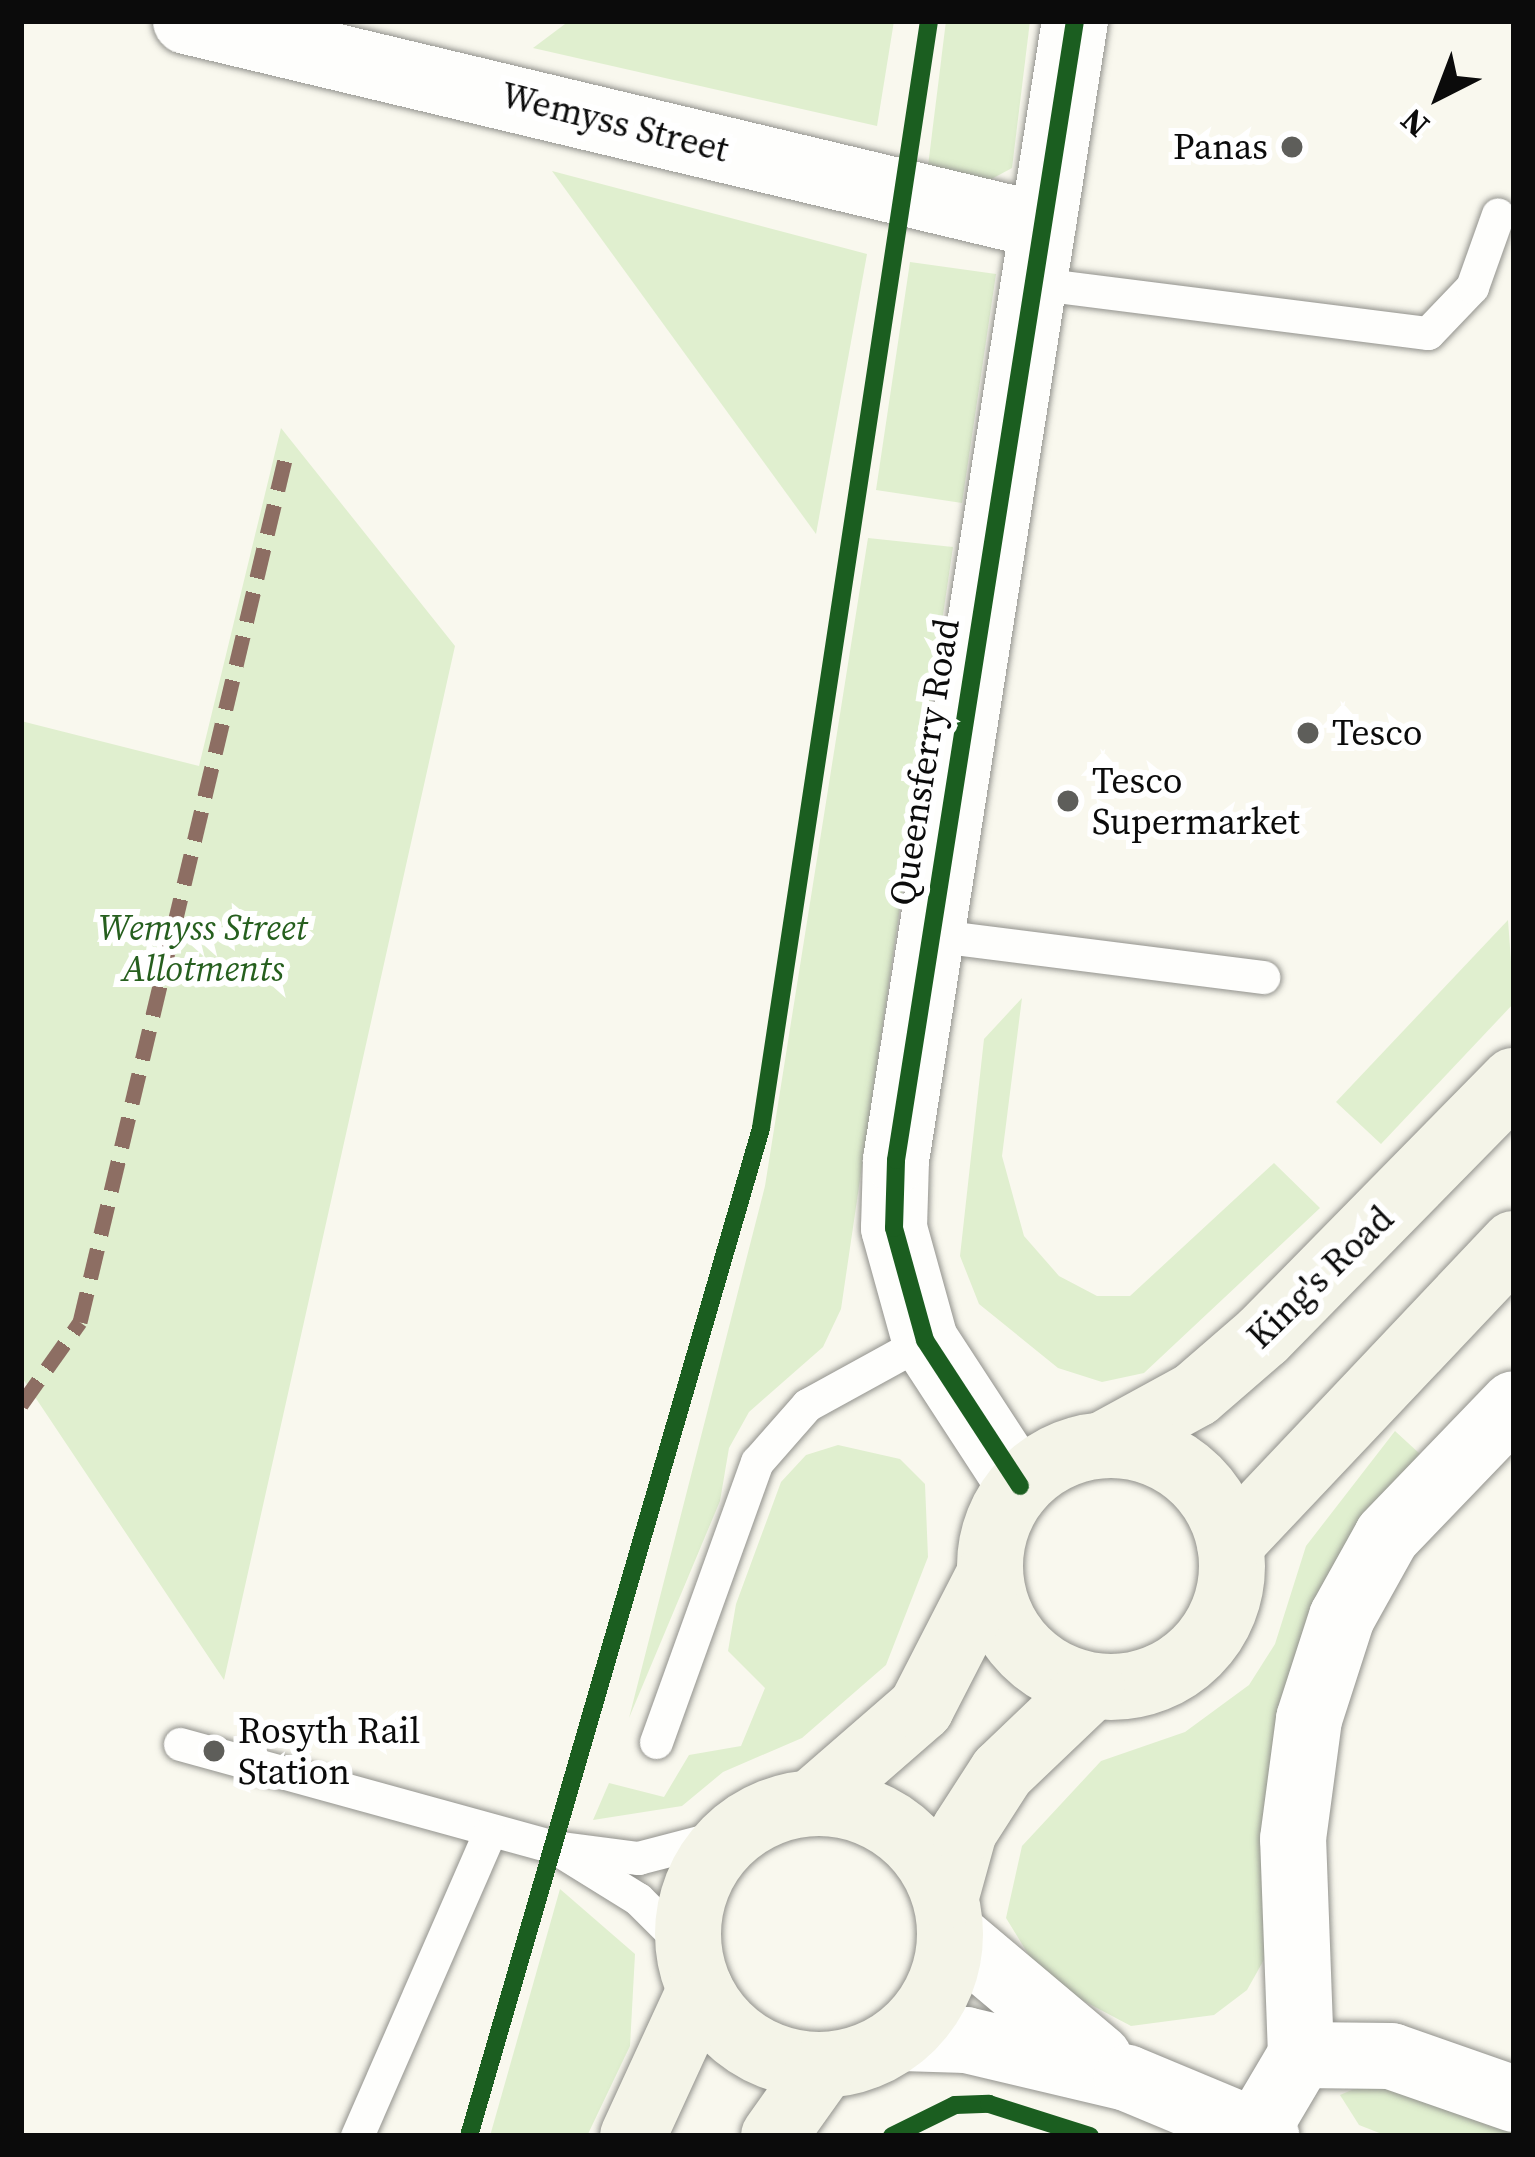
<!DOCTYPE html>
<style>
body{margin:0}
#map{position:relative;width:1535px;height:2157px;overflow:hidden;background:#f9f8ee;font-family:"Source Serif 4",serif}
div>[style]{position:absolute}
.green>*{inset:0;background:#e0efcf}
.roads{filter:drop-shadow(0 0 3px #92928d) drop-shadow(0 0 3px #92928d)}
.service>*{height:33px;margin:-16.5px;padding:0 16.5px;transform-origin:16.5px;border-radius:16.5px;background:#fefefc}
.minor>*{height:66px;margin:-33px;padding:0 33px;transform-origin:33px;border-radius:33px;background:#fefefc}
.tertiary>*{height:66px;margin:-33px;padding:0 33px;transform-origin:33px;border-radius:33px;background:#fefefc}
.secondary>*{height:66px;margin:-33px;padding:0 33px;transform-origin:33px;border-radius:33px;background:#f4f4e8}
.secondary>.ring{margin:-33px;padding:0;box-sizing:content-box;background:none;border:66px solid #f4f4e8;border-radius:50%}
.quiet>*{height:15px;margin-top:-7.5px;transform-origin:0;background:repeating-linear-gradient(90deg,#8d6e63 0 30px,transparent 0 45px)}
.cycleway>*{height:18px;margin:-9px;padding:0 9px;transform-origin:9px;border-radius:9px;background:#1b5e20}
.dots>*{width:33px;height:33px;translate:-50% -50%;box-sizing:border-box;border:6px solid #fff;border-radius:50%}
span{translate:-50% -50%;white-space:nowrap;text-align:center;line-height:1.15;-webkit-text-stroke:12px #fff;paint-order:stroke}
.street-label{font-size:36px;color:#0b0b0b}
.poi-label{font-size:36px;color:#0b0b0b}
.right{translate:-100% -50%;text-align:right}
.left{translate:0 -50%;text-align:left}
.park-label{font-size:36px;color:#265f1e;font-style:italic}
.frame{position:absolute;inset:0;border:24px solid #0b0b0b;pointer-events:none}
.north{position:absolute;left:1379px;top:36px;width:120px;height:120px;-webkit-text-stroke:9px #fff;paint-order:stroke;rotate:222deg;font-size:33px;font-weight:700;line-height:48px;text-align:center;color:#0b0b0b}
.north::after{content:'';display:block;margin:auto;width:42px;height:54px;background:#0b0b0b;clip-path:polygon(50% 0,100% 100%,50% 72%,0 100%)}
</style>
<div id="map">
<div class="green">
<i style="clip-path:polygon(569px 21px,894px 21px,877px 126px,533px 48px)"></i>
<i style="clip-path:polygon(946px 21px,1030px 21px,1012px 168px,986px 182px,927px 174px)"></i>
<i style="clip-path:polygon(552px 171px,867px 254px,816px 534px)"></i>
<i style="clip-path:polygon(910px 262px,996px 274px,962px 503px,876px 490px)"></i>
<i style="clip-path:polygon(281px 428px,455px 646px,224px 1680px,21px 1376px,21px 721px,199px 766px)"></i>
<i style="clip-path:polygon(868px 538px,953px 547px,841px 1309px,823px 1347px,749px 1412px,729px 1448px,720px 1501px,629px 1718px,765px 1186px)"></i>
<i style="clip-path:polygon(1508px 920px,1514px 1003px,1381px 1144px,1336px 1102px)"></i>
<i style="clip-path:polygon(1022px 998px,1002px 1156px,1024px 1236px,1059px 1276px,1097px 1296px,1130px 1296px,1274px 1163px,1320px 1208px,1144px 1373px,1102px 1382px,1058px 1368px,979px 1304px,960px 1256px,984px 1039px)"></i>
<i style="clip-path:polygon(1395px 1431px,1420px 1454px,1270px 1949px,1247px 1990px,1214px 2015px,1131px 2026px,1044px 1980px,1006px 1918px,1022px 1846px,1101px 1761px,1185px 1732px,1249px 1685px,1275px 1644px,1306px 1546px)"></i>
<i style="clip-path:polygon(838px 1445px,900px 1459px,925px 1484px,928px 1557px,886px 1665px,802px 1738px,723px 1772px,682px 1806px,593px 1820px,609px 1783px,664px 1797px,689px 1755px,741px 1746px,765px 1688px,728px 1651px,736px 1604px,781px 1482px,806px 1455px)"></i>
<i style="clip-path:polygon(560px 1889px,635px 1954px,630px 2046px,587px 2136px,490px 2136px)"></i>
<i style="clip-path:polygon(1373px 2081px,1514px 2131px,1514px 2136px,1387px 2136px,1359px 2125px,1340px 2095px)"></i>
</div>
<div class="roads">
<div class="service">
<i style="left:1032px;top:283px;width:399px;rotate:7.2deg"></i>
<i style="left:1428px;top:333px;width:64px;rotate:-46.3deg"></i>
<i style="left:1472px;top:287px;width:77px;rotate:-70.4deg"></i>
<i style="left:930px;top:935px;width:336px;rotate:7.2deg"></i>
<i style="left:656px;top:1742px;width:298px;rotate:-70.2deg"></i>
<i style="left:757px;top:1462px;width:76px;rotate:-48.7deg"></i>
<i style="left:807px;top:1405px;width:135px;rotate:-28.8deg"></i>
<i style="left:180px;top:1744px;width:388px;rotate:15.4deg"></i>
<i style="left:554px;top:1847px;width:85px;rotate:7.5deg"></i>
<i style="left:638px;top:1858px;width:99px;rotate:-14.6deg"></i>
<i style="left:567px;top:1855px;width:84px;rotate:31.8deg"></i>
<i style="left:638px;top:1899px;width:71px;rotate:45deg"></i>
<i style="left:357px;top:2136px;width:330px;rotate:-66.4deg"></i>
</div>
<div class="minor">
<i style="left:186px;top:21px;width:881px;rotate:13.45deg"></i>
<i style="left:952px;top:1934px;width:192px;rotate:40.1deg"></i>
<i style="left:902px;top:2038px;width:64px;rotate:1.8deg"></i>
<i style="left:966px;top:2040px;width:165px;rotate:13.3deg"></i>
<i style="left:1127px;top:2078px;width:151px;rotate:22.6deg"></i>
<i style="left:1301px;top:2055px;width:90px;rotate:0.6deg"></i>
<i style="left:1391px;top:2056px;width:130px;rotate:19.3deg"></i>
<i style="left:1256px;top:2131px;width:88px;rotate:-59.4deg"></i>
<i style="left:1301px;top:2055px;width:216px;rotate:-92.1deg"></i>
<i style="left:1293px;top:1839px;width:121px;rotate:-82.4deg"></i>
<i style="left:1309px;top:1719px;width:107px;rotate:-72.1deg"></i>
<i style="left:1342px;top:1617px;width:93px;rotate:-60.9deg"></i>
<i style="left:1387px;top:1536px;width:183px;rotate:-46.1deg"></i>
</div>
<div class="tertiary">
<i style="left:1020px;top:1486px;width:174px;rotate:-123.1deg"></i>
<i style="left:925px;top:1340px;width:116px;rotate:-105.5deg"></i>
<i style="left:894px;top:1228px;width:68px;rotate:-88.3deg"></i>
<i style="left:896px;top:1160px;width:1153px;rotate:-81.07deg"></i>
</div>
<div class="secondary">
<i style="left:1103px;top:1445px;width:106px;rotate:-28.7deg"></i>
<i style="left:1196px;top:1394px;width:89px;rotate:-40.9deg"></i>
<i style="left:1263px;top:1336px;width:358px;rotate:-45.5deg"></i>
<i class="ring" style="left:990px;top:1445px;width:176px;height:176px"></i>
<i style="left:1230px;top:1544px;width:413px;rotate:-46.6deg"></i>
<i style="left:813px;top:1802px;width:143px;rotate:-41deg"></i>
<i style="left:921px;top:1708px;width:151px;rotate:-62.8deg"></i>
<i class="ring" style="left:688px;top:1803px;width:196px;height:196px"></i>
<i style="left:946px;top:1896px;width:67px;rotate:-74.5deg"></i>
<i style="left:964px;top:1831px;width:70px;rotate:-57.2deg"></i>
<i style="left:1002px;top:1772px;width:124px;rotate:-43.7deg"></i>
<i style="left:633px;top:2136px;width:161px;rotate:-65.3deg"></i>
<i style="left:774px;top:2136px;width:85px;rotate:-54.6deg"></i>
</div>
</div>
<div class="quiet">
<i style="left:21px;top:1405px;width:102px;rotate:-54.6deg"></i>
<i style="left:80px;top:1322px;width:891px;rotate:-76.63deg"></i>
</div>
<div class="cycleway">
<i style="left:1020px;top:1486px;width:174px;rotate:-123.1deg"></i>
<i style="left:925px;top:1340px;width:116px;rotate:-105.5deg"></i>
<i style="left:894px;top:1228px;width:68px;rotate:-88.3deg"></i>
<i style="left:896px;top:1160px;width:1153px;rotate:-81.07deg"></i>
<i style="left:469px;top:2136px;width:1049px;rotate:-73.84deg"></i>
<i style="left:761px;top:1128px;width:1120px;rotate:-81.37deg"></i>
<i style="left:892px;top:2136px;width:70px;rotate:-26.2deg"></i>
<i style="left:955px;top:2105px;width:34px;rotate:-2deg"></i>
<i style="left:989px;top:2104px;width:106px;rotate:17.6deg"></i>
</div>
<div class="dots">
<i style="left:1292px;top:147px;background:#5e5e5a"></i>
<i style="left:1308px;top:733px;background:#5e5e5a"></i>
<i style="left:1068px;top:801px;background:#5e5e5a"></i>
<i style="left:214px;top:1751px;background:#5e5e5a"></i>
</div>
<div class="street-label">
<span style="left:615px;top:122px;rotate:14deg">Wemyss Street</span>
<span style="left:924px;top:762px;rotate:-81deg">Queensferry Road</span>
<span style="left:1320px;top:1277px;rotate:-44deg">King's Road</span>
</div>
<div class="poi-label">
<span class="right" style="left:1268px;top:147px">Panas</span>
<span class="left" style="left:1332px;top:733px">Tesco</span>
<span class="left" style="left:1092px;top:801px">Tesco<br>Supermarket</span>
<span class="left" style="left:238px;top:1751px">Rosyth Rail<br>Station</span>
</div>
<div class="park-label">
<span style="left:203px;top:948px">Wemyss Street<br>Allotments</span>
</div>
<div class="frame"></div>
<div class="north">N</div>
</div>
